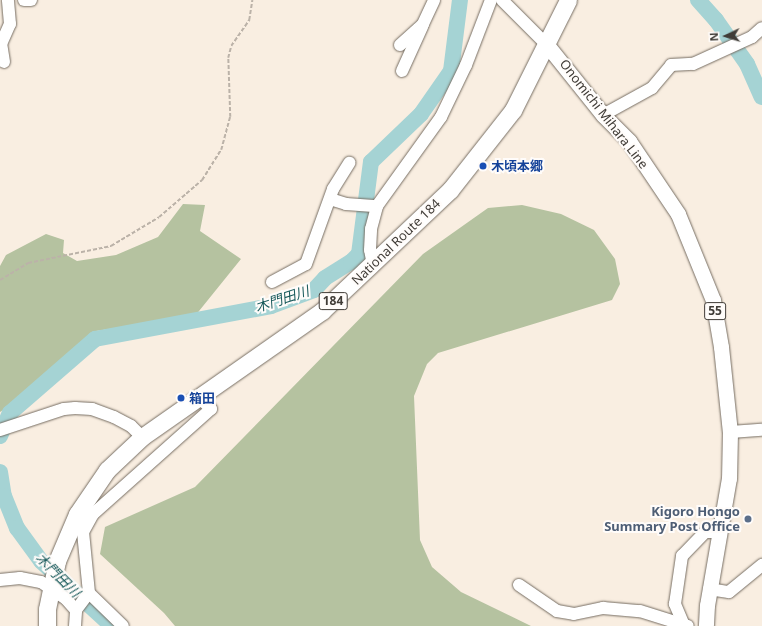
<!DOCTYPE html>
<meta charset="utf-8">
<style>
body{margin:0}
#map{position:relative;width:762px;height:626px;overflow:hidden;background:#f9eee1;font-family:"Noto Sans","Noto Sans JP",sans-serif}
div>[style]{position:absolute}
.forest>*{inset:0;background:#b5c2a0}
.river>*{height:16px;margin:-8px;padding:0 8px;transform-origin:8px;border-radius:8px;background:#a5d3d4}
.path>*{height:1.5px;margin-top:-0.75px;transform-origin:0;background:repeating-linear-gradient(90deg,#bbb2a8 0 4px,transparent 0 6px)}
.roads{filter:drop-shadow(0 0 1px #766d62) drop-shadow(0 0 1px #766d62)}
.minor>*{height:12px;margin:-6px;padding:0 6px;transform-origin:6px;border-radius:6px;background:#fff}
.major>*{height:15px;margin:-7.5px;padding:0 7.5px;transform-origin:7.5px;border-radius:7.5px;background:#fff}
.highway>*{height:17px;margin:-8.5px;padding:0 8.5px;transform-origin:8.5px;border-radius:8.5px;background:#fff}
.dots>*{width:11px;height:11px;translate:-50% -50%;box-sizing:border-box;border:2px solid #fffcfa;border-radius:50%}
span{translate:-50% -50%;white-space:nowrap;text-align:center;line-height:1.15;-webkit-text-stroke:4px #fffcfa;paint-order:stroke}
.shield-label span{padding:1px 3px;background:#fffcfa;border:1px solid;border-radius:3px;-webkit-text-stroke-width:0}
.shield-label{font-size:12px;color:#403c37;font-weight:700}
.street-label{font-size:13px;color:#403c37}
.transit-label{font-size:13px;color:#164399;font-weight:700}
.left{translate:0 -50%;text-align:left}
.service-label{font-size:13px;color:#4e5e75;font-weight:700}
.right{translate:-100% -50%;text-align:right}
.water-label{font-size:14px;color:#195a5b;font-style:italic}
.north{position:absolute;left:706px;top:16px;width:40px;height:40px;-webkit-text-stroke:3px #fffcfa;paint-order:stroke;rotate:266deg;font-size:11px;font-weight:700;line-height:16px;text-align:center;color:#403c37}
.north::after{content:'';display:block;margin:auto;width:14px;height:18px;background:#403c37;clip-path:polygon(50% 0,100% 100%,50% 72%,0 100%)}
</style>
<div id="map">
<div class="forest">
<i style="clip-path:polygon(183px 204px,205px 205px,200px 231px,241px 259px,195px 316px,96px 331px,43px 376px,21px 398px,0 412px,0 266px,6px 255px,46px 234px,64px 240px,63px 253px,77px 261px,116px 255px,158px 237px)"></i>
<i style="clip-path:polygon(522px 205px,561px 214px,594px 230px,615px 259px,620px 284px,612px 300px,438px 353px,427px 364px,414px 396px,420px 540px,432px 567px,461px 592px,531px 626px,175px 626px,164px 613px,100px 554px,105px 527px,195px 487px,423px 254px,488px 208px)"></i>
</div>
<div class="river">
<i style="left:698px;top:0;width:27px;rotate:48deg"></i>
<i style="left:716px;top:20px;width:54px;rotate:54.8deg"></i>
<i style="left:747px;top:64px;width:36px;rotate:66deg"></i>
<i style="left:0;top:436px;width:25px;rotate:-67deg"></i>
<i style="left:10px;top:413px;width:113px;rotate:-41deg"></i>
<i style="left:95px;top:339px;width:179px;rotate:-10.6deg"></i>
<i style="left:271px;top:306px;width:46px;rotate:-20.4deg"></i>
<i style="left:314px;top:290px;width:16px;rotate:-47deg"></i>
<i style="left:325px;top:278px;width:31px;rotate:-32deg"></i>
<i style="left:351px;top:262px;width:11px;rotate:-45deg"></i>
<i style="left:359px;top:254px;width:93px;rotate:-82.6deg"></i>
<i style="left:371px;top:162px;width:69px;rotate:-43.8deg"></i>
<i style="left:421px;top:114px;width:52px;rotate:-55.1deg"></i>
<i style="left:451px;top:71px;width:72px;rotate:-82.8deg"></i>
<i style="left:0;top:472px;width:24px;rotate:81deg"></i>
<i style="left:4px;top:496px;width:35px;rotate:68deg"></i>
<i style="left:17px;top:528px;width:41px;rotate:54deg"></i>
<i style="left:41px;top:561px;width:96px;rotate:42.5deg"></i>
</div>
<div class="path">
<i style="left:0;top:280px;width:33px;rotate:-31deg"></i>
<i style="left:28px;top:263px;width:85px;rotate:-11.6deg"></i>
<i style="left:111px;top:246px;width:56px;rotate:-31.1deg"></i>
<i style="left:159px;top:217px;width:57px;rotate:-40.7deg"></i>
<i style="left:202px;top:180px;width:36px;rotate:-58deg"></i>
<i style="left:221px;top:150px;width:34px;rotate:-75deg"></i>
<i style="left:230px;top:117px;width:59px;rotate:-91.9deg"></i>
<i style="left:228px;top:58px;width:12px;rotate:-76deg"></i>
<i style="left:231px;top:46px;width:32px;rotate:-55deg"></i>
<i style="left:249px;top:20px;width:20px;rotate:-81deg"></i>
</div>
<div class="roads">
<div class="minor">
<i style="left:24px;top:0;width:7px"></i>
<i style="left:502px;top:0;width:64px;rotate:45deg"></i>
<i style="left:400px;top:45px;width:31px;rotate:-42deg"></i>
<i style="left:423px;top:24px;width:26px;rotate:-65deg"></i>
<i style="left:4px;top:62px;width:18px;rotate:-99deg"></i>
<i style="left:1px;top:44px;width:22px;rotate:-66deg"></i>
<i style="left:10px;top:24px;width:24px;rotate:-95deg"></i>
<i style="left:402px;top:71px;width:48px;rotate:-65.6deg"></i>
<i style="left:603px;top:115px;width:56px;rotate:-28.9deg"></i>
<i style="left:652px;top:88px;width:30px;rotate:-50deg"></i>
<i style="left:671px;top:65px;width:22px;rotate:-3deg"></i>
<i style="left:693px;top:64px;width:65px;rotate:-24.6deg"></i>
<i style="left:752px;top:37px;width:13px;rotate:-42deg"></i>
<i style="left:330px;top:199px;width:17px;rotate:17deg"></i>
<i style="left:346px;top:204px;width:31px;rotate:4deg"></i>
<i style="left:373px;top:265px;width:15px;rotate:-101deg"></i>
<i style="left:370px;top:250px;width:21px;rotate:-87deg"></i>
<i style="left:371px;top:229px;width:24px;rotate:-75deg"></i>
<i style="left:377px;top:206px;width:110px;rotate:-54.3deg"></i>
<i style="left:441px;top:117px;width:58px;rotate:-64.3deg"></i>
<i style="left:466px;top:65px;width:70px;rotate:-69deg"></i>
<i style="left:272px;top:282px;width:38px;rotate:-28deg"></i>
<i style="left:306px;top:264px;width:80px;rotate:-70.2deg"></i>
<i style="left:333px;top:189px;width:31px;rotate:-58deg"></i>
<i style="left:0;top:430px;width:67px;rotate:-18.2deg"></i>
<i style="left:64px;top:409px;width:11px;rotate:-5deg"></i>
<i style="left:75px;top:408px;width:17px;rotate:3deg"></i>
<i style="left:92px;top:409px;width:23px;rotate:20deg"></i>
<i style="left:114px;top:417px;width:19px;rotate:28deg"></i>
<i style="left:131px;top:426px;width:16px;rotate:45deg"></i>
<i style="left:730px;top:432px;width:32px;rotate:-4deg"></i>
<i style="left:0;top:580px;width:20px;rotate:-6deg"></i>
<i style="left:20px;top:578px;width:21px;rotate:11deg"></i>
<i style="left:41px;top:582px;width:30px;rotate:34deg"></i>
<i style="left:66px;top:599px;width:15px;rotate:48deg"></i>
<i style="left:519px;top:585px;width:46px;rotate:34.4deg"></i>
<i style="left:557px;top:611px;width:17px;rotate:10deg"></i>
<i style="left:574px;top:614px;width:30px;rotate:-12deg"></i>
<i style="left:603px;top:608px;width:37px;rotate:5deg"></i>
<i style="left:640px;top:611px;width:50px;rotate:17.4deg"></i>
<i style="left:709px;top:589px;width:20px;rotate:9deg"></i>
<i style="left:729px;top:592px;width:43px;rotate:-39.3deg"></i>
<i style="left:89px;top:593px;width:47px;rotate:44.1deg"></i>
<i style="left:683px;top:623px;width:21px;rotate:-113deg"></i>
<i style="left:675px;top:604px;width:49px;rotate:-81.7deg"></i>
<i style="left:682px;top:556px;width:33px;rotate:-46deg"></i>
<i style="left:705px;top:532px;width:15px"></i>
<i style="left:75px;top:626px;width:16px;rotate:-86deg"></i>
<i style="left:76px;top:610px;width:21px;rotate:-53deg"></i>
<i style="left:89px;top:593px;width:61px;rotate:-95.6deg"></i>
<i style="left:83px;top:532px;width:21px;rotate:-61deg"></i>
<i style="left:93px;top:514px;width:158px;rotate:-41.7deg"></i>
<i style="left:211px;top:409px;width:17px;rotate:-135deg"></i>
</div>
<div class="major">
<i style="left:547px;top:45px;width:90px;rotate:51.3deg"></i>
<i style="left:603px;top:115px;width:37px;rotate:45deg"></i>
<i style="left:629px;top:141px;width:88px;rotate:56.1deg"></i>
<i style="left:678px;top:214px;width:93px;rotate:67.9deg"></i>
<i style="left:713px;top:300px;width:48px;rotate:80.3deg"></i>
<i style="left:721px;top:347px;width:85px;rotate:84deg"></i>
<i style="left:730px;top:432px;width:46px;rotate:91.2deg"></i>
<i style="left:729px;top:478px;width:129px;rotate:99.8deg"></i>
<i style="left:707px;top:605px;width:21px;rotate:93deg"></i>
</div>
<div class="highway">
<i style="left:47px;top:626px;width:17px;rotate:-90deg"></i>
<i style="left:47px;top:609px;width:49px;rotate:-78.2deg"></i>
<i style="left:57px;top:561px;width:51px;rotate:-66.9deg"></i>
<i style="left:77px;top:514px;width:53px;rotate:-55.7deg"></i>
<i style="left:107px;top:470px;width:48px;rotate:-43.3deg"></i>
<i style="left:142px;top:437px;width:220px;rotate:-35deg"></i>
<i style="left:322px;top:311px;width:176px;rotate:-43.4deg"></i>
<i style="left:450px;top:190px;width:102px;rotate:-51.8deg"></i>
<i style="left:513px;top:110px;width:123px;rotate:-63.4deg"></i>
</div>
</div>
<div class="dots">
<i style="left:483px;top:166px;background:#1a4fb4"></i>
<i style="left:181px;top:398px;background:#1a4fb4"></i>
<i style="left:748px;top:519px;background:#5c6f8a"></i>
</div>
<div class="shield-label">
<span style="left:333px;top:301px">184</span>
<span style="left:715px;top:311px">55</span>
</div>
<div class="street-label">
<span style="left:604px;top:114px;rotate:52deg">Onomichi Mihara Line</span>
<span style="left:396px;top:242px;rotate:-44deg">National Route 184</span>
</div>
<div class="transit-label">
<span class="left" style="left:491px;top:166px">木頃本郷</span>
<span class="left" style="left:189px;top:398px">箱田</span>
</div>
<div class="service-label">
<span class="right" style="left:740px;top:519px">Kigoro Hongo<br>Summary Post Office</span>
</div>
<div class="water-label">
<span style="left:282px;top:299px;rotate:-18deg">木門田川</span>
<span style="left:58px;top:575px;rotate:45deg">木門田川</span>
</div>
<div class="north">N</div>
</div>
